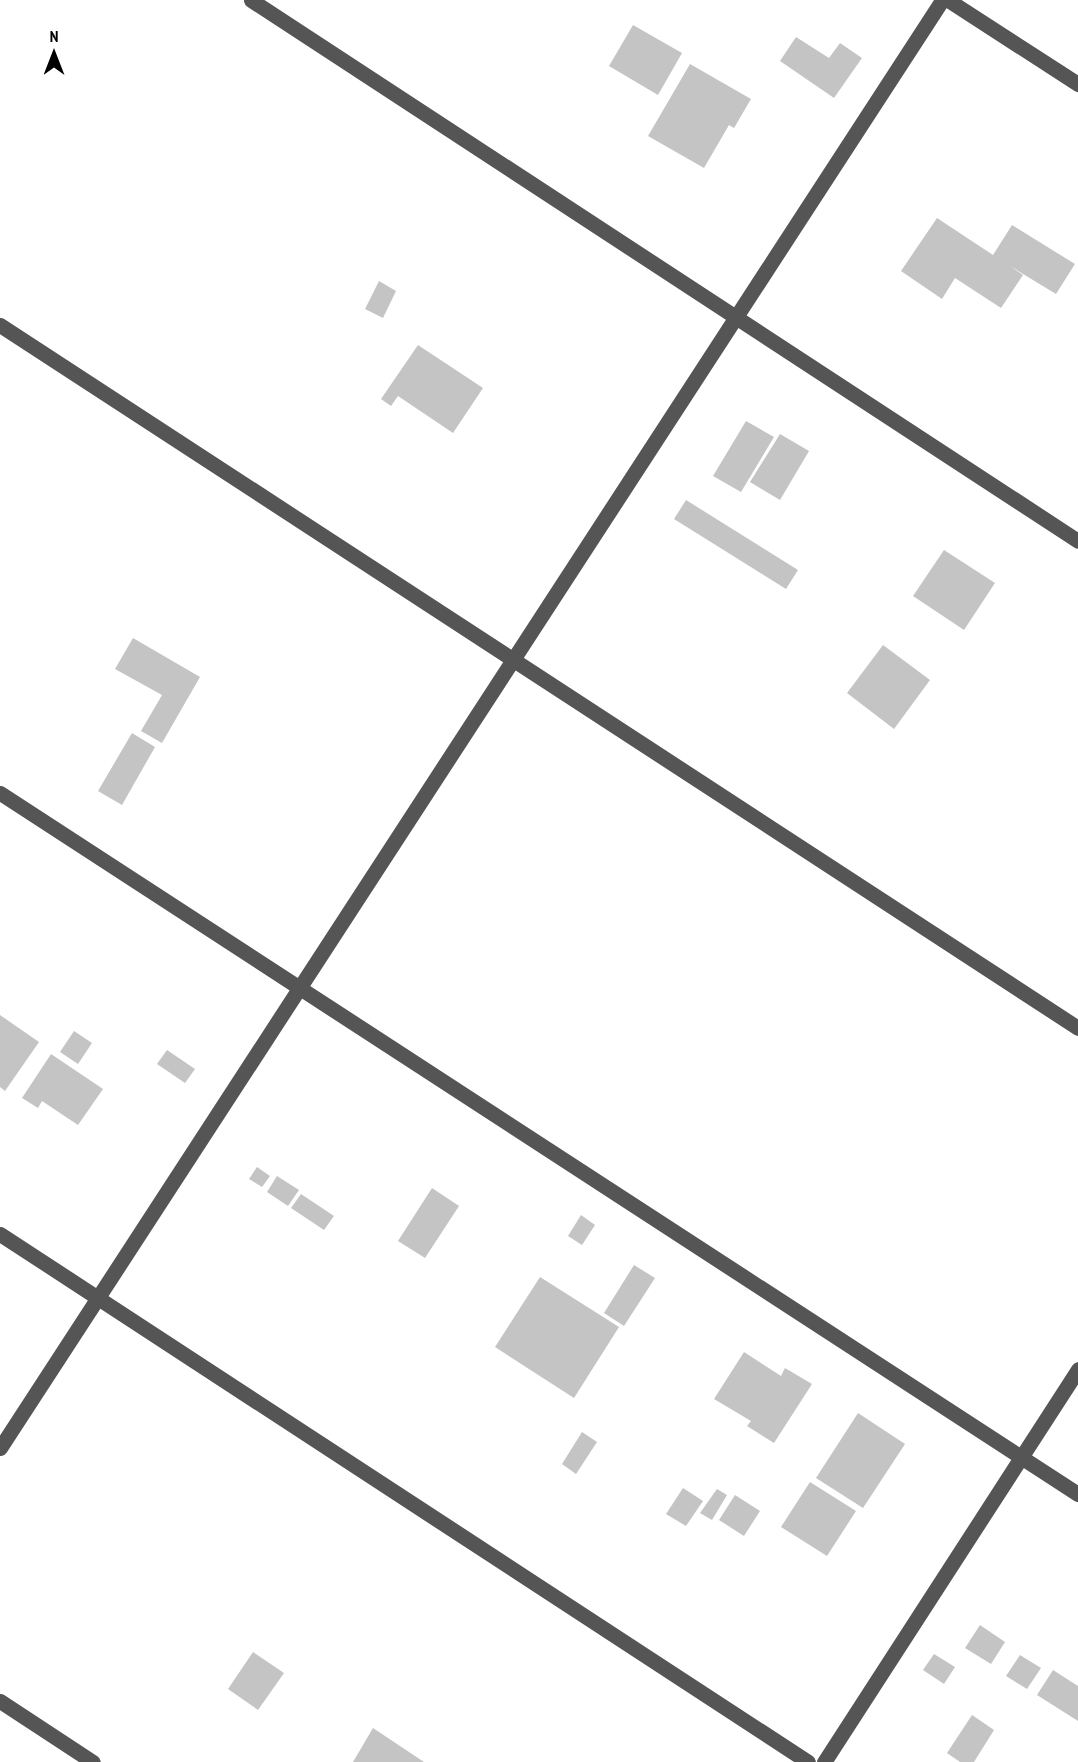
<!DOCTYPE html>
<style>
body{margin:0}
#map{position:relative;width:1078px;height:1762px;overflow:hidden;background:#fff;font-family:"PT Sans Narrow",sans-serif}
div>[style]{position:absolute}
.building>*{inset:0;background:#c4c4c4}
.minor>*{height:15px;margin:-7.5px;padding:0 7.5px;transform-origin:7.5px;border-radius:7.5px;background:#555}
span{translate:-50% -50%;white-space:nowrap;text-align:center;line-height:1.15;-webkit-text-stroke:5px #fff;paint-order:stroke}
.north{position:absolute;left:24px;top:24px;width:60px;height:60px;-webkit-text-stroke:4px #fff;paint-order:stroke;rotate:0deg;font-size:16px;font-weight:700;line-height:24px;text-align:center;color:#000}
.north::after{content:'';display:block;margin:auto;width:21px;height:27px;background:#000;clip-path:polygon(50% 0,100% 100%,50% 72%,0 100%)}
</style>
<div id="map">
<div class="building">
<i style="clip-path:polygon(633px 25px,682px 53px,658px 95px,609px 66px)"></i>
<i style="clip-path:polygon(796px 37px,829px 58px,840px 43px,862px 58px,834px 98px,780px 61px)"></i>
<i style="clip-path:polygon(690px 64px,751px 99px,734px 128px,729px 125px,704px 168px,648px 136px)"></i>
<i style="clip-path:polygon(937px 218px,993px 255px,1012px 225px,1075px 264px,1056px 294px,1010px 266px,1023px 275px,1001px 308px,955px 278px,942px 299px,901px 271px)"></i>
<i style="clip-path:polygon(379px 281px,396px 291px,383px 318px,365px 309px)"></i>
<i style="clip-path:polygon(418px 345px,483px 388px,453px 433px,398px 396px,391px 406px,381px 399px)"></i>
<i style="clip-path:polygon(746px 421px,774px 437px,741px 492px,713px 476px)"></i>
<i style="clip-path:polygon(780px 434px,809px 451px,780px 500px,750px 482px)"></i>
<i style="clip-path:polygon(686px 500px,798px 570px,786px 589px,674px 519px)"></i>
<i style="clip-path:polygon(944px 550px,995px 583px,964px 630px,913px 596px)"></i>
<i style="clip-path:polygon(133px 638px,200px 677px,162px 743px,141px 731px,162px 695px,115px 669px)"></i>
<i style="clip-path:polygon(883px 645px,930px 680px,894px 729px,847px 693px)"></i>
<i style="clip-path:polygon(132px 733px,155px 747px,122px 805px,98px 791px)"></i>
<i style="clip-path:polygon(0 1015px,39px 1042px,5px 1091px,0 1087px)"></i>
<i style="clip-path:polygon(74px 1031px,92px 1043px,78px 1064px,60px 1052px)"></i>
<i style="clip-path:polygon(167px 1050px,195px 1069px,185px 1083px,157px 1064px)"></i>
<i style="clip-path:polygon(51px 1054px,103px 1089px,78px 1125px,42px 1101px,38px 1108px,22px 1098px)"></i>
<i style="clip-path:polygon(257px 1167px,270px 1176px,262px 1187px,249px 1179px)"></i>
<i style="clip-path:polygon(277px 1176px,299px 1190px,288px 1206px,267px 1192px)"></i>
<i style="clip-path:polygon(432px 1188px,459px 1206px,425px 1258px,398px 1241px)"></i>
<i style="clip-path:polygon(301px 1194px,334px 1216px,324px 1230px,291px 1208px)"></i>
<i style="clip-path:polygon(581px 1215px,595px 1225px,582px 1245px,568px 1236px)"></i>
<i style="clip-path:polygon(634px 1265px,655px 1278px,624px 1326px,604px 1313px)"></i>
<i style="clip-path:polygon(540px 1277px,619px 1327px,574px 1398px,495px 1347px)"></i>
<i style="clip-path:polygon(744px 1352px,781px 1376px,785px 1368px,812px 1384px,774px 1443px,747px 1426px,751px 1421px,714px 1399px)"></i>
<i style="clip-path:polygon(858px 1413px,905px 1444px,863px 1508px,816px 1478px)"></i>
<i style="clip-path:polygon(582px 1432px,597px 1442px,576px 1474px,562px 1464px)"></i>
<i style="clip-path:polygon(810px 1482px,856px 1511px,827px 1556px,781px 1527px)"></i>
<i style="clip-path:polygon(683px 1488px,703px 1501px,686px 1526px,666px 1514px)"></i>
<i style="clip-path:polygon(717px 1489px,727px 1495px,712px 1520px,700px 1513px)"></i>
<i style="clip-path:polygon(735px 1495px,760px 1511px,744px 1536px,719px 1520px)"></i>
<i style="clip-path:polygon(980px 1625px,1005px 1642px,991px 1664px,965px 1648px)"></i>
<i style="clip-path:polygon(253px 1652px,284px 1673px,258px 1710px,228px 1689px)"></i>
<i style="clip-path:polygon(934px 1654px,955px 1667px,944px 1684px,923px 1670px)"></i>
<i style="clip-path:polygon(1020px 1655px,1041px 1668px,1027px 1689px,1006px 1676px)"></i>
<i style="clip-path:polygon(1053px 1670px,1078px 1686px,1078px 1721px,1037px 1695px)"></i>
<i style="clip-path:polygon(972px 1715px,994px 1730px,974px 1762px,960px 1762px,947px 1753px)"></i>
<i style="clip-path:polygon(373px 1728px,424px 1762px,353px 1762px)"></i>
</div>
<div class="minor">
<i style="left:251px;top:0;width:988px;rotate:33.19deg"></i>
<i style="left:948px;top:0;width:155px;rotate:32.9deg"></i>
<i style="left:0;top:325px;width:1287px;rotate:33.11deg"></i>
<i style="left:0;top:793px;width:1286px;rotate:33.04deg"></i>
<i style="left:0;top:1234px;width:965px;rotate:33.16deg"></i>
<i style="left:0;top:1448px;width:1727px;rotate:-56.95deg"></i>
<i style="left:0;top:1701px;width:111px;rotate:33.3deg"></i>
<i style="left:824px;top:1762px;width:468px;rotate:-57.1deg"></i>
</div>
<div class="north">N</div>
</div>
